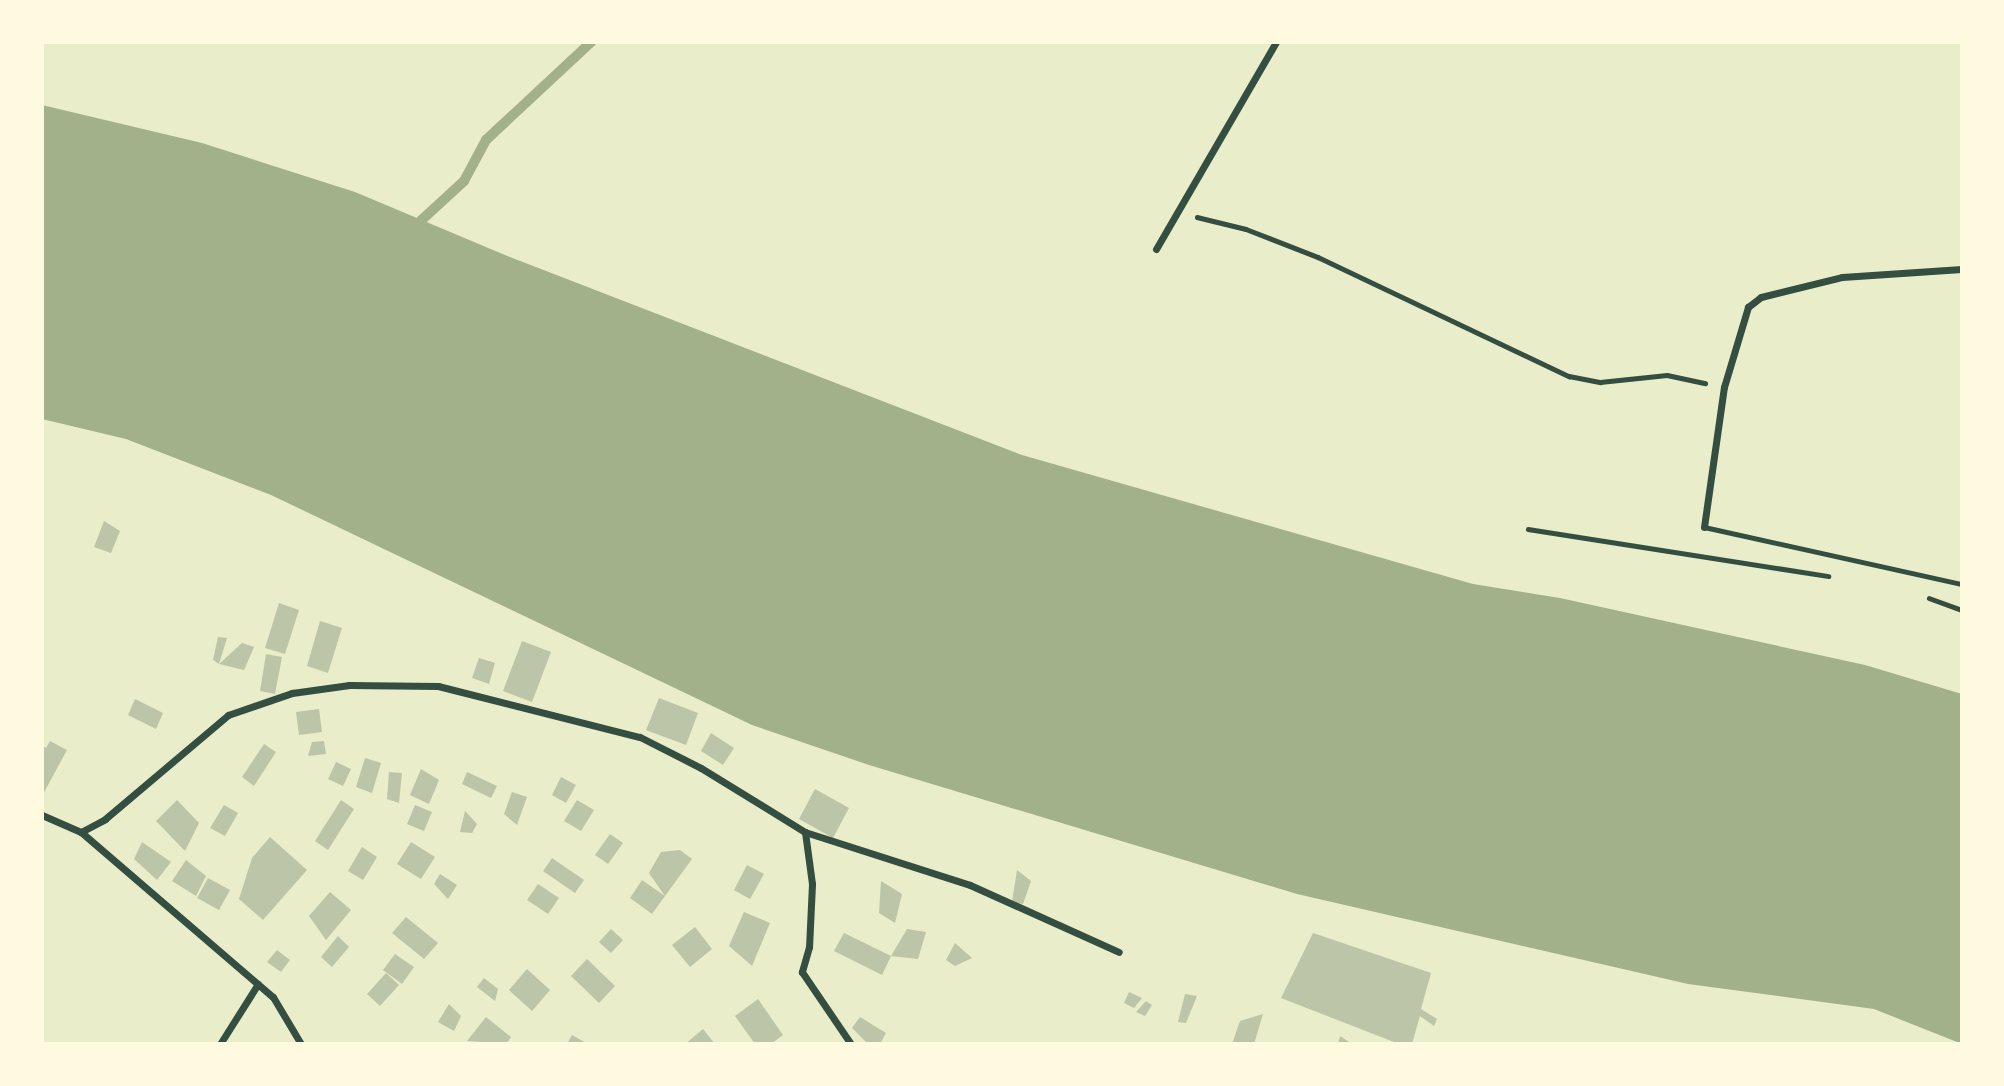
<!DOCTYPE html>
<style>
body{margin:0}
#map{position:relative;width:2004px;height:1086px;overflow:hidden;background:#e9edc9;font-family:"Sofia Sans Condensed",sans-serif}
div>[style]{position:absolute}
.water>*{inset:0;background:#a3b18a}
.stream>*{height:10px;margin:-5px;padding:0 5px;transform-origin:5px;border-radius:5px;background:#a3b18a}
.building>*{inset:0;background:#bcc5a7}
.path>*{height:4.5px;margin:-2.25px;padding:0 2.25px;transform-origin:2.25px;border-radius:2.25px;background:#344e41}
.service>*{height:5px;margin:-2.5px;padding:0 2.5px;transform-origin:2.5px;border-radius:2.5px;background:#344e41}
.minor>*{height:7px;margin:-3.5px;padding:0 3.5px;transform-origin:3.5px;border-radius:3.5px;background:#344e41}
span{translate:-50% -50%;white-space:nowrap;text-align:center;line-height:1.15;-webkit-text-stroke:7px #fefae0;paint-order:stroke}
.frame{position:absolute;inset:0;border:44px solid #fefae0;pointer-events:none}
</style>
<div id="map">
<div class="water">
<i style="clip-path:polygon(42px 105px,202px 143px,355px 192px,505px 255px,1022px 455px,1473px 584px,1560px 598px,1865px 665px,1962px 694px,1962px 1044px,1874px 1009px,1688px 984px,1297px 894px,869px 765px,752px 725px,271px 495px,126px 439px,42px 419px)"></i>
</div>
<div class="stream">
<i style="left:414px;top:227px;width:68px;rotate:-42.6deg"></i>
<i style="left:464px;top:181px;width:47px;rotate:-61.8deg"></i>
<i style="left:486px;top:140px;width:144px;rotate:-43deg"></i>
</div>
<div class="building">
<i style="clip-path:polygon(104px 521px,120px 531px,111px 553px,94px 547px)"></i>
<i style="clip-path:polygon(279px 603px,299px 610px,285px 654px,265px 648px)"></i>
<i style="clip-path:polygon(320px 621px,342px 628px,328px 673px,307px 666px)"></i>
<i style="clip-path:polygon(218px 637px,227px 638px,219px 664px,213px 660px)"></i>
<i style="clip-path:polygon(522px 641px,551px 652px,532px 702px,503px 691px)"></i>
<i style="clip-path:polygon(242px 643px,254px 647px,244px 670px,219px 664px)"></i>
<i style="clip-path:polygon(266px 654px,282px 657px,275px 694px,260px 691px)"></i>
<i style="clip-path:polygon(479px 658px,495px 663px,489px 684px,472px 678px)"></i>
<i style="clip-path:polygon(659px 698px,698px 713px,686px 745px,646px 730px)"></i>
<i style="clip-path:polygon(135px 699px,163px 713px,156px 729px,128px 715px)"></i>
<i style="clip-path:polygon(319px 709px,322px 732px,299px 735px,296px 712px)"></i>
<i style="clip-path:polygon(711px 733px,734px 748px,723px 765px,701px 751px)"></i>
<i style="clip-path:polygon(50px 741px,67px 750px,42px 796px,42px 745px,46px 748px)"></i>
<i style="clip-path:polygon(324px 741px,326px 754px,308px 756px,312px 742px)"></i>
<i style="clip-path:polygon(264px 744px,276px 752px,254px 786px,242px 777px)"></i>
<i style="clip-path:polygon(365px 758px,381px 763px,372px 793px,356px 787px)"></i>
<i style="clip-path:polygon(336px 762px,351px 769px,343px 786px,328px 779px)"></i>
<i style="clip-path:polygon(421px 769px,439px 780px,429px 804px,410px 795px)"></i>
<i style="clip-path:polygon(389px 772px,402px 773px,399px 803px,387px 799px)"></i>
<i style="clip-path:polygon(467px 772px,497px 786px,491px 798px,462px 784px)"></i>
<i style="clip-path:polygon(561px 777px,576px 785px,566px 803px,552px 795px)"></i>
<i style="clip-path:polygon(815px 789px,849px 808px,833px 838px,799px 819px)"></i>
<i style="clip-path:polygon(512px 792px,527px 797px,517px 825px,504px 814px)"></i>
<i style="clip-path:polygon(177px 800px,199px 823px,185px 851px,156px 821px)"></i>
<i style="clip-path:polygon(341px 800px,354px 809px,328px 850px,315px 841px)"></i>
<i style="clip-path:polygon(577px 800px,594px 810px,581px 831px,564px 821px)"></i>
<i style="clip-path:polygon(224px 805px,238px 813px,225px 836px,210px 828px)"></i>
<i style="clip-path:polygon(415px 805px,432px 812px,424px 831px,407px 824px)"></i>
<i style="clip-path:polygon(465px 811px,477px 824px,472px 833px,460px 832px)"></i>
<i style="clip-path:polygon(610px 834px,623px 843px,608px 864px,595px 855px)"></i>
<i style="clip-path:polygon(270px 837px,307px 870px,263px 920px,239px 899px,252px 858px)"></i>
<i style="clip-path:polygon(142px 842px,171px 862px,157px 880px,134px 859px)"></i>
<i style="clip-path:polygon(411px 842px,435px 857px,421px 879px,397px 864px)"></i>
<i style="clip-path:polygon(362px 847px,377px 857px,363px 880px,348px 871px)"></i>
<i style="clip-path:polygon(680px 850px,692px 859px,665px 896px,649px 873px,661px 852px)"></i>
<i style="clip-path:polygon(552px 858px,584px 880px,575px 893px,543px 871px)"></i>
<i style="clip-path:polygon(186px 860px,206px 876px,196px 896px,172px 881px)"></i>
<i style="clip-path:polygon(747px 865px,764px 874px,750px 899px,734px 890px)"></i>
<i style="clip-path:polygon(1017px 870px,1031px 881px,1023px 904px,1012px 902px)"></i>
<i style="clip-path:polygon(440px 874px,457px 885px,448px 899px,434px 884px)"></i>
<i style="clip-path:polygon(208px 878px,230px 890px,219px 910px,197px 898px)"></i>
<i style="clip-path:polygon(642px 880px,665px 896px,652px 914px,630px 898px)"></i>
<i style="clip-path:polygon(881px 881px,902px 894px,895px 923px,879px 913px)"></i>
<i style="clip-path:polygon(538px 884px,559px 898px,548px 914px,527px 900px)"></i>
<i style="clip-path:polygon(330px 892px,351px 910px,326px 940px,309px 916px)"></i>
<i style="clip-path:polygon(744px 912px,770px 923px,752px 966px,729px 946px)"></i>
<i style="clip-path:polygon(406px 917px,438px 943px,424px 959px,392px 933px)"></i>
<i style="clip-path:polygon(695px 927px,712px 949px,690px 967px,672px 945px)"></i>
<i style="clip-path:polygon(611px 929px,623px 940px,611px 953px,599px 942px)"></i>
<i style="clip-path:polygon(907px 929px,926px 932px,918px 959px,891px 956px)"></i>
<i style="clip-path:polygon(844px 933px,891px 956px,882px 975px,834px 951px)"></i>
<i style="clip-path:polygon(1313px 933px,1431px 973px,1421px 1009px,1437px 1019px,1434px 1026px,1420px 1016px,1412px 1044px,1399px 1044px,1281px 998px)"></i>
<i style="clip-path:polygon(338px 936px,349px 947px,332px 967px,321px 957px)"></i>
<i style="clip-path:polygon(955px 943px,972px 958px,955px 966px,946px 960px)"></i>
<i style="clip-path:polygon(277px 950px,290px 960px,281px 972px,267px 962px)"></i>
<i style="clip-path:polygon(395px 954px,414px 967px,402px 984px,383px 970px)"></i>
<i style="clip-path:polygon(587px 959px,615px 986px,599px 1003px,571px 976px)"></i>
<i style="clip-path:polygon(527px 969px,550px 990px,532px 1011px,509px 990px)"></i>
<i style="clip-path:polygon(386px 973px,399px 985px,380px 1006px,367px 994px)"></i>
<i style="clip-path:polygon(484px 978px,498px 989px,495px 1001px,477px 987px)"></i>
<i style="clip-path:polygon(1129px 992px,1142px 998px,1134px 1008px,1124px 1003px)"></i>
<i style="clip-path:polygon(1185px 994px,1197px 996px,1186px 1023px,1178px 1022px)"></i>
<i style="clip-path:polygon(758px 999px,783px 1035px,771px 1044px,755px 1044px,735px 1016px)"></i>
<i style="clip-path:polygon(1146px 1001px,1152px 1005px,1145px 1016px,1136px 1012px)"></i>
<i style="clip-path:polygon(449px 1004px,461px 1016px,454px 1031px,438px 1022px)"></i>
<i style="clip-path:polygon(1263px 1014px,1254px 1044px,1232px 1044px,1240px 1021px)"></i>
<i style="clip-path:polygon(486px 1017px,511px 1037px,506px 1044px,467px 1041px)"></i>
<i style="clip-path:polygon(860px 1017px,886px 1033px,880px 1044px,868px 1044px,852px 1028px)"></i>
<i style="clip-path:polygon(703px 1029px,715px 1044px,685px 1044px)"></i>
<i style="clip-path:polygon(572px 1035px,588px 1044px,567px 1044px)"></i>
<i style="clip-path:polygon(1340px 1036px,1352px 1044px,1338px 1044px)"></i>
</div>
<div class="path">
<i style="left:1197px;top:217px;width:50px;rotate:13.8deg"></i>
<i style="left:1246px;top:229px;width:77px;rotate:21.3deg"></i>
<i style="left:1318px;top:257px;width:278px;rotate:25.4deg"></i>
<i style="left:1569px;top:376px;width:32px;rotate:11deg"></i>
<i style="left:1600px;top:382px;width:67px;rotate:-6deg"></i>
<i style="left:1667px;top:375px;width:39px;rotate:12deg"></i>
<i style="left:1528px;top:529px;width:304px;rotate:8.9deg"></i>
<i style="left:1929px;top:598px;width:35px;rotate:20deg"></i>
</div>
<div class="service">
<i style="left:1704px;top:527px;width:264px;rotate:12.5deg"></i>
</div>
<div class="minor">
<i style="left:1156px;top:249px;width:239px;rotate:-59.9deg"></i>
<i style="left:1704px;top:527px;width:141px;rotate:-81.9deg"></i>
<i style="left:1724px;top:387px;width:84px;rotate:-73.3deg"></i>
<i style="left:1748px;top:307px;width:16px;rotate:-38deg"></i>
<i style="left:1761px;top:297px;width:83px;rotate:-13.9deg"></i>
<i style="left:1842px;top:277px;width:120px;rotate:-3.8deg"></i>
<i style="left:42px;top:815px;width:43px;rotate:23.6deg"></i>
<i style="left:81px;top:832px;width:253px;rotate:40.7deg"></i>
<i style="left:273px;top:997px;width:55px;rotate:59.2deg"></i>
<i style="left:81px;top:832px;width:27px;rotate:-28deg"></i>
<i style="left:105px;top:819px;width:161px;rotate:-40.2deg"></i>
<i style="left:228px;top:715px;width:68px;rotate:-19deg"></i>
<i style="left:292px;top:693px;width:58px;rotate:-8deg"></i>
<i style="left:349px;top:685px;width:89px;rotate:0.6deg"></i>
<i style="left:438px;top:686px;width:208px;rotate:14.2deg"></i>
<i style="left:640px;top:737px;width:68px;rotate:26.9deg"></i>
<i style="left:701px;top:768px;width:122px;rotate:31.6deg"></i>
<i style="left:805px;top:832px;width:173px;rotate:17.8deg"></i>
<i style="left:970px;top:885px;width:163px;rotate:24.2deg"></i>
<i style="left:805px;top:832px;width:52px;rotate:82.3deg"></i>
<i style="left:812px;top:884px;width:63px;rotate:92.7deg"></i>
<i style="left:809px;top:947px;width:26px;rotate:106deg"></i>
<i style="left:802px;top:972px;width:87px;rotate:55.8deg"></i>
<i style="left:220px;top:1044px;width:71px;rotate:-57.7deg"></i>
</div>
<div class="frame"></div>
</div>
